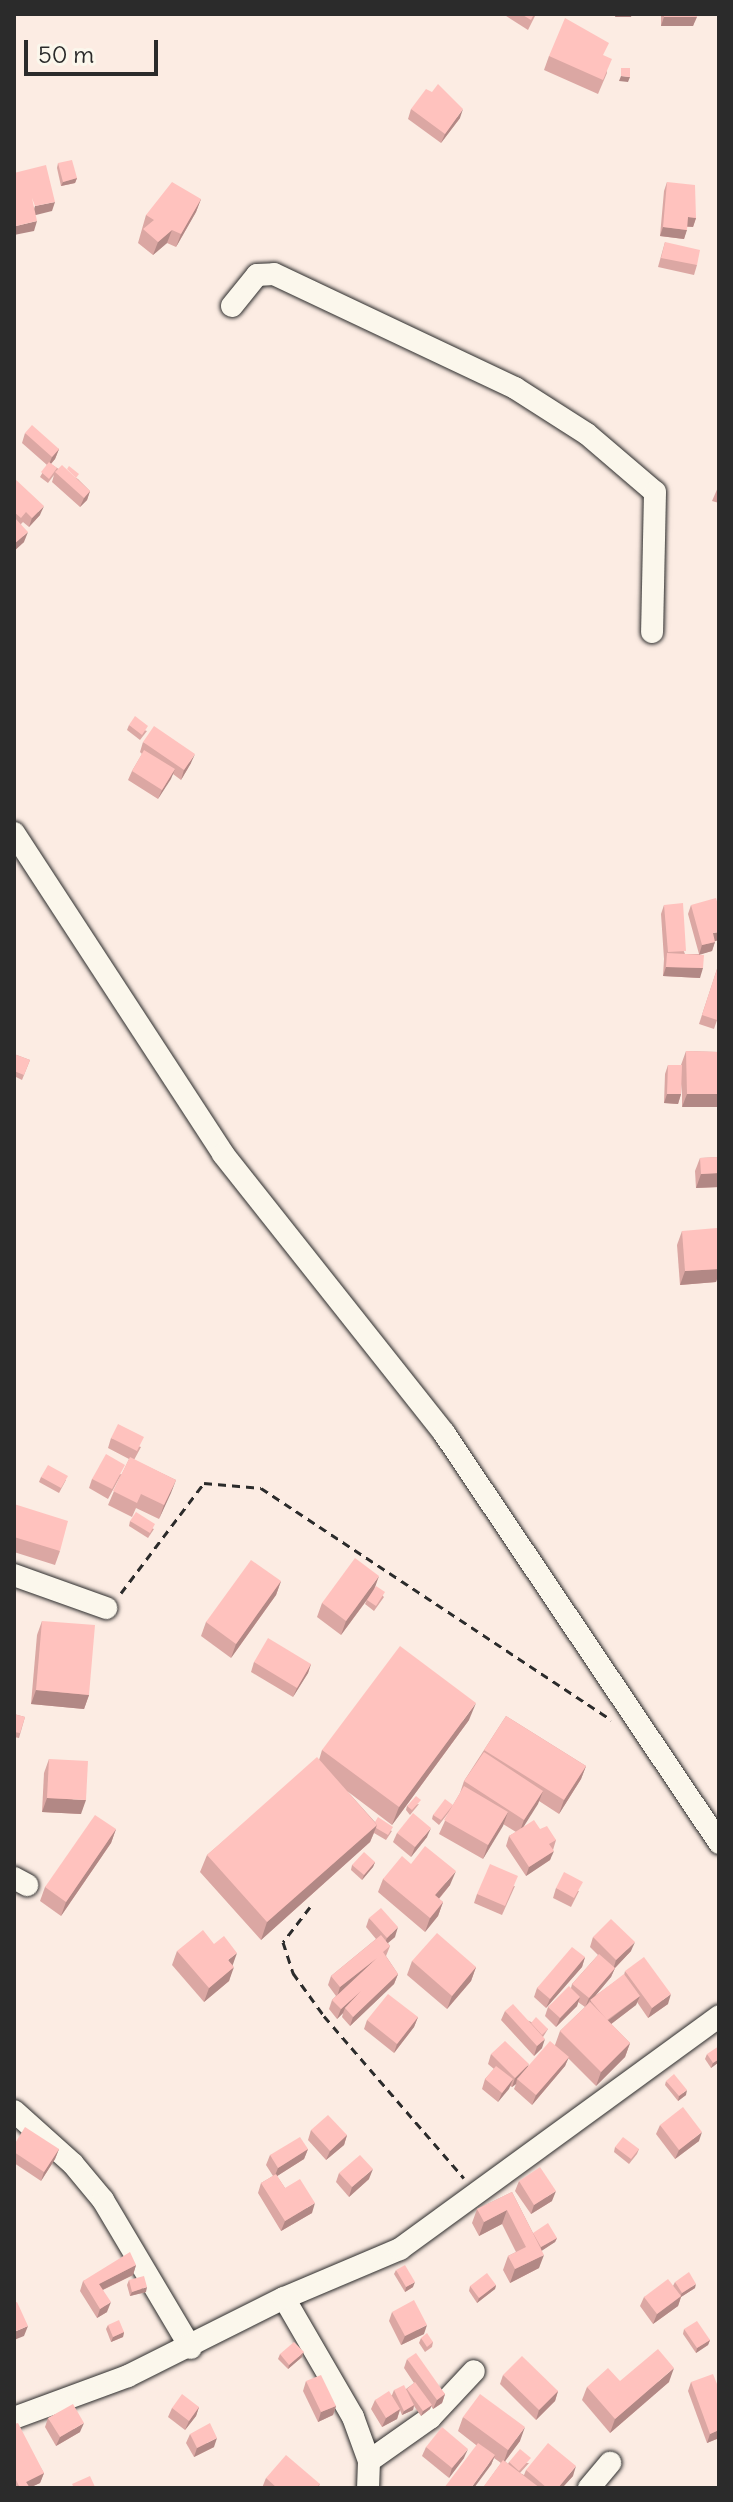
<!DOCTYPE html>
<style>
body{margin:0}
#map{position:relative;width:733px;height:2502px;overflow:hidden;background:#fcece3;font-family:Delius,sans-serif}
div>[style]{position:absolute}
.path>*{height:3px;margin-top:-1.5px;transform-origin:0;background:repeating-linear-gradient(90deg,#2b2b2b 0 8px,transparent 0 14px)}
.roads{filter:drop-shadow(0 0 2px #2b2b2b) drop-shadow(0 0 2px #2b2b2b)}
.minor>*{height:22px;margin:-11px;padding:0 11px;transform-origin:11px;border-radius:11px;background:#fbf7ec}
.wall>*{inset:0;background:#dba7a3}
.shaded-wall>*{inset:0;background:#b28885}
.building>*{inset:0;background:#ffc2be}
span{translate:-50% -50%;white-space:nowrap;text-align:center;line-height:1.15;-webkit-text-stroke:7px #fbf7ec;paint-order:stroke}
.frame{position:absolute;inset:0;border:16px solid #2b2b2b;pointer-events:none}
.scale{position:absolute;left:24px;top:40px;width:134px;height:36px;box-sizing:border-box;border:4px solid #2b2b2b;border-top:0;padding-left:10px;font-size:24px;line-height:28px;white-space:nowrap;color:#2b2b2b;-webkit-text-stroke:6px #fbf7ec;paint-order:stroke}
</style>
<div id="map">
<div class="path">
<i style="left:121px;top:1593px;width:138px;rotate:-53deg"></i>
<i style="left:204px;top:1483px;width:57px;rotate:5deg"></i>
<i style="left:261px;top:1488px;width:420px;rotate:33.5deg"></i>
<i style="left:310px;top:1907px;width:44px;rotate:127.6deg"></i>
<i style="left:283px;top:1942px;width:33px;rotate:72deg"></i>
<i style="left:293px;top:1973px;width:53px;rotate:54.2deg"></i>
<i style="left:324px;top:2016px;width:214px;rotate:49.2deg"></i>
</div>
<div class="roads">
<div class="minor">
<i style="left:232px;top:306px;width:40px;rotate:-51deg"></i>
<i style="left:257px;top:275px;width:17px;rotate:-3deg"></i>
<i style="left:274px;top:274px;width:267px;rotate:25.3deg"></i>
<i style="left:515px;top:388px;width:85px;rotate:32.6deg"></i>
<i style="left:587px;top:434px;width:89px;rotate:40.5deg"></i>
<i style="left:655px;top:492px;width:140px;rotate:91.2deg"></i>
<i style="left:14px;top:833px;width:383px;rotate:56.9deg"></i>
<i style="left:223px;top:1154px;width:356px;rotate:51.6deg"></i>
<i style="left:444px;top:1433px;width:494px;rotate:56.1deg"></i>
<i style="left:14px;top:1575px;width:98px;rotate:19.7deg"></i>
<i style="left:14px;top:1878px;width:15px;rotate:28deg"></i>
<i style="left:14px;top:2111px;width:79px;rotate:41.9deg"></i>
<i style="left:73px;top:2164px;width:47px;rotate:50.2deg"></i>
<i style="left:103px;top:2200px;width:172px;rotate:59.3deg"></i>
<i style="left:284px;top:2298px;width:138px;rotate:59.9deg"></i>
<i style="left:353px;top:2417px;width:47px;rotate:70deg"></i>
<i style="left:369px;top:2461px;width:27px;rotate:92deg"></i>
<i style="left:14px;top:2418px;width:121px;rotate:-20.2deg"></i>
<i style="left:128px;top:2376px;width:174px;rotate:-26.6deg"></i>
<i style="left:284px;top:2298px;width:126px;rotate:-22.9deg"></i>
<i style="left:400px;top:2249px;width:395px;rotate:-36.1deg"></i>
<i style="left:369px;top:2461px;width:75px;rotate:-35.2deg"></i>
<i style="left:430px;top:2418px;width:64px;rotate:-46.9deg"></i>
<i style="left:589px;top:2488px;width:33px;rotate:-50deg"></i>
</div>
</div>
<div class="wall">
<i style="clip-path:polygon(503px 14px,536px 14px,528px 30px)"></i>
<i style="clip-path:polygon(661px 14px,697px 14px,693px 26px,661px 26px)"></i>
<i style="clip-path:polygon(549px 56px,604px 56px,607px 73px,598px 94px,544px 70px)"></i>
<i style="clip-path:polygon(411px 109px,460px 118px,441px 143px,408px 119px)"></i>
<i style="clip-path:polygon(58px 163px,77px 178px,75px 183px,61px 186px,57px 168px)"></i>
<i style="clip-path:polygon(667px 182px,696px 218px,693px 227px,687px 227px,684px 239px,660px 236px,664px 191px)"></i>
<i style="clip-path:polygon(201px 199px,196px 212px,176px 247px,167px 243px,153px 255px,138px 243px,146px 215px)"></i>
<i style="clip-path:polygon(665px 242px,697px 265px,694px 275px,658px 267px)"></i>
<i style="clip-path:polygon(25px 433px,59px 449px,55px 459px,51px 464px,57px 468px,78px 479px,90px 491px,87px 500px,80px 507px,52px 482px,54px 475px,48px 483px,40px 477px,47px 465px,22px 443px)"></i>
<i style="clip-path:polygon(14px 478px,40px 515px,29px 527px,23px 522px,21px 524px,24px 542px,14px 551px)"></i>
<i style="clip-path:polygon(719px 485px,719px 503px,712px 501px)"></i>
<i style="clip-path:polygon(129px 725px,147px 731px,140px 740px,127px 730px)"></i>
<i style="clip-path:polygon(143px 742px,191px 763px,181px 780px,173px 774px,158px 799px,128px 780px,132px 771px,142px 754px,140px 752px)"></i>
<i style="clip-path:polygon(664px 905px,685px 954px,699px 954px,688px 914px,691px 905px,715px 941px,712px 951px,700px 954px,700px 978px,663px 976px,664px 959px,661px 914px)"></i>
<i style="clip-path:polygon(717px 969px,719px 1014px,714px 1029px,699px 1024px)"></i>
<i style="clip-path:polygon(686px 1051px,719px 1052px,682px 1107px,682px 1084px,681px 1094px,678px 1104px,664px 1103px,665px 1074px,668px 1065px,681px 1065px)"></i>
<i style="clip-path:polygon(14px 1054px,30px 1060px,22px 1080px,14px 1076px)"></i>
<i style="clip-path:polygon(719px 1157px,719px 1187px,696px 1188px,695px 1171px,700px 1158px)"></i>
<i style="clip-path:polygon(682px 1231px,719px 1248px,719px 1273px,716px 1282px,680px 1285px,677px 1245px)"></i>
<i style="clip-path:polygon(111px 1438px,141px 1447px,134px 1460px,176px 1480px,159px 1519px,136px 1508px,132px 1517px,108px 1505px,121px 1475px,108px 1499px,89px 1488px,92px 1479px,122px 1474px,129px 1459px,108px 1448px)"></i>
<i style="clip-path:polygon(41px 1477px,66px 1480px,59px 1493px,39px 1482px)"></i>
<i style="clip-path:polygon(14px 1504px,60px 1551px,55px 1565px,14px 1552px)"></i>
<i style="clip-path:polygon(130px 1521px,154px 1529px,148px 1538px,129px 1526px)"></i>
<i style="clip-path:polygon(281px 1581px,276px 1595px,231px 1658px,201px 1636px,206px 1622px)"></i>
<i style="clip-path:polygon(375px 1588px,384px 1597px,374px 1611px,365px 1604px,367px 1600px,341px 1635px,317px 1617px,322px 1603px)"></i>
<i style="clip-path:polygon(42px 1621px,89px 1695px,84px 1709px,31px 1704px,37px 1635px)"></i>
<i style="clip-path:polygon(254px 1662px,311px 1664px,308px 1673px,293px 1697px,251px 1672px)"></i>
<i style="clip-path:polygon(14px 1714px,25px 1717px,19px 1738px,14px 1737px)"></i>
<i style="clip-path:polygon(506px 1716px,586px 1766px,581px 1779px,559px 1814px,539px 1801px,523px 1827px,540px 1829px,556px 1840px,550px 1860px,526px 1876px,506px 1846px,509px 1836px,516px 1832px,503px 1824px,483px 1859px,439px 1834px,449px 1812px,439px 1825px,432px 1819px,433px 1815px,453px 1805px,460px 1793px,464px 1781px)"></i>
<i style="clip-path:polygon(469px 1720px,392px 1825px,347px 1791px,375px 1822px,392px 1831px,386px 1840px,374px 1833px,370px 1842px,261px 1940px,200px 1872px,207px 1855px,319px 1760px,322px 1750px)"></i>
<i style="clip-path:polygon(49px 1759px,81px 1814px,42px 1812px,44px 1773px)"></i>
<i style="clip-path:polygon(419px 1804px,410px 1815px,406px 1810px,407px 1806px)"></i>
<i style="clip-path:polygon(116px 1829px,111px 1843px,61px 1916px,40px 1901px,45px 1887px)"></i>
<i style="clip-path:polygon(397px 1833px,427px 1837px,411px 1857px,393px 1842px)"></i>
<i style="clip-path:polygon(375px 1862px,373px 1867px,362px 1880px,351px 1870px,352px 1865px)"></i>
<i style="clip-path:polygon(411px 1864px,450px 1885px,439px 1899px,443px 1902px,438px 1916px,425px 1932px,378px 1892px,383px 1879px)"></i>
<i style="clip-path:polygon(515px 1886px,502px 1915px,474px 1903px,477px 1894px)"></i>
<i style="clip-path:polygon(556px 1888px,579px 1891px,571px 1907px,553px 1898px)"></i>
<i style="clip-path:polygon(369px 1918px,395px 1937px,388px 1943px,390px 1946px,386px 1956px,398px 1974px,394px 1984px,350px 2026px,342px 2017px,343px 2013px,337px 2019px,329px 2009px,332px 2000px,336px 1996px,328px 1985px,331px 1976px,376px 1939px,366px 1927px)"></i>
<i style="clip-path:polygon(593px 1937px,631px 1951px,615px 1968px,611px 1977px,595px 1996px,624px 1975px,625px 1971px,668px 2004px,648px 2018px,637px 2002px,636px 2005px,611px 2024px,630px 2043px,625px 2057px,596px 2086px,568px 2058px,565px 2066px,532px 2105px,514px 2089px,516px 2084px,512px 2087px,510px 2086px,498px 2102px,482px 2089px,485px 2079px,494px 2069px,488px 2064px,491px 2054px,528px 2067px,555px 2045px,560px 2031px,585px 2007px,578px 2002px,577px 2006px,556px 2027px,545px 2016px,548px 2007px,571px 1988px,572px 1984px,598px 1955px,590px 1947px)"></i>
<i style="clip-path:polygon(177px 1951px,233px 1965px,229px 1981px,204px 2002px,172px 1965px)"></i>
<i style="clip-path:polygon(585px 1957px,582px 1967px,546px 2008px,534px 1997px,537px 1988px)"></i>
<i style="clip-path:polygon(412px 1961px,476px 1967px,471px 1981px,447px 2009px,407px 1975px)"></i>
<i style="clip-path:polygon(505px 2011px,548px 2029px,543px 2037px,542px 2048px,534px 2056px,501px 2020px)"></i>
<i style="clip-path:polygon(418px 2017px,414px 2027px,394px 2053px,364px 2029px,367px 2020px)"></i>
<i style="clip-path:polygon(707px 2054px,719px 2062px,711px 2068px,705px 2059px)"></i>
<i style="clip-path:polygon(666px 2081px,686px 2095px,678px 2101px,665px 2085px)"></i>
<i style="clip-path:polygon(660px 2125px,699px 2141px,675px 2159px,656px 2134px)"></i>
<i style="clip-path:polygon(311px 2130px,347px 2135px,344px 2145px,326px 2160px,308px 2140px)"></i>
<i style="clip-path:polygon(14px 2145px,59px 2149px,55px 2159px,41px 2181px,14px 2163px)"></i>
<i style="clip-path:polygon(615px 2147px,639px 2149px,637px 2154px,629px 2164px,614px 2152px)"></i>
<i style="clip-path:polygon(308px 2149px,304px 2159px,277px 2176px,285px 2188px,312px 2213px,281px 2231px,258px 2193px,261px 2183px,273px 2176px,266px 2165px,270px 2155px)"></i>
<i style="clip-path:polygon(339px 2173px,369px 2179px,349px 2197px,336px 2182px)"></i>
<i style="clip-path:polygon(519px 2181px,552px 2201px,531px 2214px,515px 2191px)"></i>
<i style="clip-path:polygon(512px 2192px,533px 2233px,557px 2238px,555px 2242px,542px 2250px,539px 2268px,510px 2283px,503px 2270px,508px 2256px,516px 2252px,502px 2224px,479px 2236px,472px 2223px,477px 2209px)"></i>
<i style="clip-path:polygon(136px 2265px,133px 2275px,103px 2290px,107px 2312px,97px 2318px,80px 2291px,83px 2281px)"></i>
<i style="clip-path:polygon(396px 2270px,413px 2287px,405px 2292px,394px 2274px)"></i>
<i style="clip-path:polygon(129px 2280px,146px 2292px,130px 2296px,127px 2285px)"></i>
<i style="clip-path:polygon(675px 2282px,695px 2288px,681px 2297px,678px 2306px,653px 2324px,640px 2306px,644px 2297px,673px 2286px)"></i>
<i style="clip-path:polygon(496px 2285px,495px 2289px,477px 2303px,469px 2291px,470px 2286px)"></i>
<i style="clip-path:polygon(392px 2312px,424px 2334px,401px 2345px,389px 2321px)"></i>
<i style="clip-path:polygon(108px 2325px,124px 2332px,123px 2337px,111px 2342px,106px 2329px)"></i>
<i style="clip-path:polygon(684px 2329px,710px 2340px,708px 2345px,696px 2353px,683px 2334px)"></i>
<i style="clip-path:polygon(421px 2338px,433px 2342px,432px 2347px,425px 2352px,419px 2343px)"></i>
<i style="clip-path:polygon(280px 2354px,302px 2357px,288px 2369px,278px 2359px)"></i>
<i style="clip-path:polygon(407px 2359px,445px 2394px,442px 2403px,433px 2409px,431px 2406px,430px 2409px,421px 2416px,414px 2406px,413px 2410px,402px 2415px,400px 2410px,397px 2419px,382px 2427px,371px 2409px,375px 2400px,392px 2395px,394px 2390px,406px 2389px,414px 2383px,404px 2368px)"></i>
<i style="clip-path:polygon(503px 2375px,558px 2391px,555px 2401px,536px 2420px,500px 2384px)"></i>
<i style="clip-path:polygon(306px 2381px,336px 2406px,333px 2415px,318px 2422px,303px 2391px)"></i>
<i style="clip-path:polygon(620px 2381px,669px 2382px,610px 2433px,582px 2400px,587px 2387px)"></i>
<i style="clip-path:polygon(691px 2382px,719px 2389px,719px 2438px,707px 2443px,688px 2391px)"></i>
<i style="clip-path:polygon(199px 2407px,196px 2416px,185px 2430px,168px 2417px,172px 2408px)"></i>
<i style="clip-path:polygon(463px 2417px,520px 2441px,505px 2461px,508px 2464px,509px 2462px,529px 2463px,520px 2473px,524px 2475px,526px 2470px,573px 2476px,562px 2488px,483px 2488px,501px 2463px,494px 2458px,491px 2465px,476px 2445px,458px 2431px)"></i>
<i style="clip-path:polygon(48px 2418px,80px 2432px,56px 2446px,45px 2427px)"></i>
<i style="clip-path:polygon(14px 2424px,44px 2473px,40px 2483px,29px 2488px,14px 2488px)"></i>
<i style="clip-path:polygon(190px 2434px,214px 2447px,194px 2457px,186px 2443px)"></i>
<i style="clip-path:polygon(426px 2447px,464px 2458px,449px 2478px,422px 2456px)"></i>
<i style="clip-path:polygon(266px 2478px,320px 2484px,318px 2488px,262px 2488px)"></i>
</div>
<div class="shaded-wall">
<i style="clip-path:polygon(616px 14px,632px 14px,631px 17px,615px 17px)"></i>
<i style="clip-path:polygon(664px 17px,697px 17px,693px 26px,661px 26px)"></i>
<i style="clip-path:polygon(621px 76px,630px 77px,628px 82px,619px 81px)"></i>
<i style="clip-path:polygon(463px 109px,460px 118px,441px 143px,445px 134px)"></i>
<i style="clip-path:polygon(77px 178px,75px 183px,61px 186px,63px 182px)"></i>
<i style="clip-path:polygon(201px 199px,196px 212px,176px 247px,181px 234px)"></i>
<i style="clip-path:polygon(55px 202px,52px 211px,32px 216px,35px 206px)"></i>
<i style="clip-path:polygon(688px 217px,696px 218px,693px 227px,685px 226px)"></i>
<i style="clip-path:polygon(37px 221px,34px 231px,14px 235px,16px 226px)"></i>
<i style="clip-path:polygon(663px 227px,687px 230px,684px 239px,660px 236px)"></i>
<i style="clip-path:polygon(172px 230px,167px 243px,153px 255px,158px 242px)"></i>
<i style="clip-path:polygon(59px 449px,55px 459px,48px 467px,52px 457px)"></i>
<i style="clip-path:polygon(90px 491px,87px 500px,80px 507px,84px 498px)"></i>
<i style="clip-path:polygon(44px 506px,40px 515px,29px 527px,32px 518px)"></i>
<i style="clip-path:polygon(28px 532px,24px 542px,14px 551px,14px 544px)"></i>
<i style="clip-path:polygon(195px 754px,191px 763px,181px 780px,184px 770px)"></i>
<i style="clip-path:polygon(175px 769px,171px 779px,158px 799px,162px 790px)"></i>
<i style="clip-path:polygon(719px 932px,719px 940px,709px 943px,713px 933px)"></i>
<i style="clip-path:polygon(715px 942px,712px 951px,699px 955px,702px 945px)"></i>
<i style="clip-path:polygon(666px 967px,703px 968px,700px 978px,663px 976px)"></i>
<i style="clip-path:polygon(667px 1094px,681px 1094px,678px 1104px,664px 1103px)"></i>
<i style="clip-path:polygon(687px 1094px,719px 1094px,719px 1107px,682px 1107px)"></i>
<i style="clip-path:polygon(719px 1173px,719px 1187px,696px 1188px,701px 1174px)"></i>
<i style="clip-path:polygon(719px 1269px,719px 1273px,716px 1282px,680px 1285px,685px 1271px)"></i>
<i style="clip-path:polygon(176px 1480px,171px 1493px,159px 1519px,164px 1505px)"></i>
<i style="clip-path:polygon(379px 1576px,374px 1590px,341px 1635px,346px 1621px)"></i>
<i style="clip-path:polygon(281px 1581px,276px 1595px,231px 1658px,236px 1644px)"></i>
<i style="clip-path:polygon(311px 1664px,308px 1673px,293px 1697px,297px 1688px)"></i>
<i style="clip-path:polygon(36px 1690px,89px 1695px,84px 1709px,31px 1704px)"></i>
<i style="clip-path:polygon(476px 1703px,469px 1720px,392px 1825px,399px 1807px)"></i>
<i style="clip-path:polygon(586px 1766px,581px 1779px,559px 1814px,564px 1800px)"></i>
<i style="clip-path:polygon(543px 1791px,538px 1804px,519px 1834px,524px 1820px)"></i>
<i style="clip-path:polygon(47px 1798px,86px 1800px,81px 1814px,42px 1812px)"></i>
<i style="clip-path:polygon(508px 1812px,503px 1826px,483px 1859px,488px 1845px)"></i>
<i style="clip-path:polygon(377px 1825px,370px 1842px,261px 1940px,267px 1922px)"></i>
<i style="clip-path:polygon(431px 1828px,427px 1837px,411px 1857px,415px 1847px)"></i>
<i style="clip-path:polygon(116px 1829px,111px 1843px,61px 1916px,66px 1902px)"></i>
<i style="clip-path:polygon(554px 1851px,550px 1860px,526px 1876px,529px 1867px)"></i>
<i style="clip-path:polygon(375px 1862px,373px 1867px,362px 1880px,364px 1875px)"></i>
<i style="clip-path:polygon(456px 1871px,450px 1885px,430px 1909px,435px 1895px)"></i>
<i style="clip-path:polygon(443px 1902px,438px 1916px,425px 1932px,430px 1918px)"></i>
<i style="clip-path:polygon(398px 1927px,395px 1937px,383px 1947px,387px 1938px)"></i>
<i style="clip-path:polygon(635px 1942px,631px 1951px,613px 1970px,616px 1960px)"></i>
<i style="clip-path:polygon(237px 1953px,232px 1967px,228px 1960px)"></i>
<i style="clip-path:polygon(585px 1957px,582px 1967px,546px 2008px,550px 1999px)"></i>
<i style="clip-path:polygon(377px 1958px,337px 1997px,340px 1987px)"></i>
<i style="clip-path:polygon(234px 1967px,229px 1981px,204px 2002px,209px 1988px)"></i>
<i style="clip-path:polygon(476px 1967px,471px 1981px,447px 2009px,452px 1996px)"></i>
<i style="clip-path:polygon(615px 1968px,611px 1977px,590px 2002px,590px 2000px,585px 2008px,589px 1998px)"></i>
<i style="clip-path:polygon(398px 1974px,394px 1984px,350px 2026px,353px 2017px)"></i>
<i style="clip-path:polygon(361px 1991px,345px 2008px,343px 2013px,337px 2019px,341px 2009px)"></i>
<i style="clip-path:polygon(671px 1994px,668px 2004px,648px 2018px,652px 2008px)"></i>
<i style="clip-path:polygon(640px 1996px,636px 2005px,602px 2031px,606px 2022px)"></i>
<i style="clip-path:polygon(580px 1997px,577px 2006px,556px 2027px,560px 2018px)"></i>
<i style="clip-path:polygon(418px 2017px,414px 2027px,394px 2053px,397px 2044px)"></i>
<i style="clip-path:polygon(545px 2039px,542px 2048px,534px 2056px,537px 2046px)"></i>
<i style="clip-path:polygon(630px 2043px,625px 2057px,596px 2086px,601px 2072px)"></i>
<i style="clip-path:polygon(569px 2057px,565px 2066px,532px 2105px,536px 2095px)"></i>
<i style="clip-path:polygon(719px 2059px,719px 2062px,711px 2068px,713px 2063px)"></i>
<i style="clip-path:polygon(529px 2064px,525px 2074px,517px 2079px,516px 2084px,512px 2087px,515px 2078px)"></i>
<i style="clip-path:polygon(513px 2079px,509px 2089px,498px 2102px,502px 2093px)"></i>
<i style="clip-path:polygon(687px 2090px,686px 2095px,678px 2101px,679px 2096px)"></i>
<i style="clip-path:polygon(702px 2132px,699px 2141px,675px 2159px,679px 2150px)"></i>
<i style="clip-path:polygon(347px 2135px,344px 2145px,326px 2160px,330px 2151px)"></i>
<i style="clip-path:polygon(59px 2149px,55px 2159px,41px 2181px,44px 2172px)"></i>
<i style="clip-path:polygon(308px 2149px,304px 2159px,274px 2178px,278px 2168px)"></i>
<i style="clip-path:polygon(373px 2169px,369px 2179px,349px 2197px,352px 2187px)"></i>
<i style="clip-path:polygon(556px 2191px,552px 2201px,531px 2214px,534px 2205px)"></i>
<i style="clip-path:polygon(315px 2203px,312px 2213px,281px 2231px,285px 2221px)"></i>
<i style="clip-path:polygon(507px 2210px,502px 2224px,479px 2236px,484px 2222px)"></i>
<i style="clip-path:polygon(557px 2238px,555px 2242px,540px 2252px,541px 2247px)"></i>
<i style="clip-path:polygon(544px 2255px,539px 2268px,510px 2283px,515px 2269px)"></i>
<i style="clip-path:polygon(136px 2265px,133px 2275px,96px 2293px,99px 2284px)"></i>
<i style="clip-path:polygon(415px 2282px,413px 2287px,405px 2292px,406px 2287px)"></i>
<i style="clip-path:polygon(696px 2284px,695px 2288px,681px 2297px,678px 2306px,653px 2324px,657px 2314px,680px 2297px,682px 2293px)"></i>
<i style="clip-path:polygon(496px 2285px,495px 2289px,477px 2303px,479px 2298px)"></i>
<i style="clip-path:polygon(147px 2287px,146px 2292px,130px 2296px,132px 2292px)"></i>
<i style="clip-path:polygon(111px 2302px,107px 2312px,97px 2318px,100px 2309px)"></i>
<i style="clip-path:polygon(427px 2325px,424px 2334px,401px 2345px,405px 2336px)"></i>
<i style="clip-path:polygon(28px 2326px,24px 2336px,14px 2340px,14px 2332px)"></i>
<i style="clip-path:polygon(124px 2332px,123px 2337px,111px 2342px,113px 2337px)"></i>
<i style="clip-path:polygon(710px 2340px,708px 2345px,696px 2353px,697px 2348px)"></i>
<i style="clip-path:polygon(304px 2352px,302px 2357px,288px 2369px,289px 2365px)"></i>
<i style="clip-path:polygon(674px 2368px,669px 2382px,610px 2433px,615px 2419px)"></i>
<i style="clip-path:polygon(558px 2391px,555px 2401px,536px 2420px,539px 2410px)"></i>
<i style="clip-path:polygon(445px 2394px,442px 2403px,433px 2409px,437px 2400px)"></i>
<i style="clip-path:polygon(414px 2405px,413px 2410px,402px 2415px,404px 2411px)"></i>
<i style="clip-path:polygon(432px 2405px,430px 2409px,421px 2416px,423px 2411px)"></i>
<i style="clip-path:polygon(336px 2406px,333px 2415px,318px 2422px,321px 2412px)"></i>
<i style="clip-path:polygon(199px 2407px,196px 2416px,185px 2430px,189px 2421px)"></i>
<i style="clip-path:polygon(400px 2409px,397px 2419px,382px 2427px,386px 2418px)"></i>
<i style="clip-path:polygon(84px 2423px,80px 2432px,56px 2446px,60px 2437px)"></i>
<i style="clip-path:polygon(525px 2427px,520px 2441px,503px 2464px,508px 2450px)"></i>
<i style="clip-path:polygon(719px 2430px,719px 2438px,707px 2443px,710px 2434px)"></i>
<i style="clip-path:polygon(217px 2438px,214px 2447px,194px 2457px,197px 2448px)"></i>
<i style="clip-path:polygon(468px 2449px,464px 2458px,449px 2478px,452px 2468px)"></i>
<i style="clip-path:polygon(495px 2455px,491px 2465px,474px 2488px,471px 2488px)"></i>
<i style="clip-path:polygon(576px 2466px,573px 2476px,562px 2488px,558px 2488px)"></i>
<i style="clip-path:polygon(44px 2473px,40px 2483px,29px 2488px,26px 2482px)"></i>
</div>
<div class="building">
<i style="clip-path:polygon(521px 14px,534px 14px,531px 20px)"></i>
<i style="clip-path:polygon(664px 14px,697px 14px,697px 17px,664px 17px)"></i>
<i style="clip-path:polygon(565px 18px,609px 43px,603px 55px,612px 59px,603px 80px,549px 56px)"></i>
<i style="clip-path:polygon(621px 68px,630px 68px,630px 77px,621px 76px)"></i>
<i style="clip-path:polygon(438px 84px,463px 109px,445px 134px,411px 109px,426px 89px,432px 92px)"></i>
<i style="clip-path:polygon(72px 160px,77px 178px,63px 182px,58px 163px)"></i>
<i style="clip-path:polygon(46px 165px,55px 202px,35px 206px,32px 198px,37px 221px,16px 226px,14px 219px,14px 173px)"></i>
<i style="clip-path:polygon(172px 182px,201px 199px,181px 234px,172px 230px,158px 242px,143px 229px,154px 220px,146px 215px)"></i>
<i style="clip-path:polygon(667px 182px,695px 185px,696px 218px,688px 217px,687px 230px,663px 227px)"></i>
<i style="clip-path:polygon(665px 242px,700px 250px,697px 265px,661px 258px)"></i>
<i style="clip-path:polygon(32px 425px,59px 449px,52px 457px,25px 433px)"></i>
<i style="clip-path:polygon(49px 462px,57px 468px,49px 479px,41px 472px)"></i>
<i style="clip-path:polygon(62px 465px,90px 491px,84px 498px,55px 472px)"></i>
<i style="clip-path:polygon(69px 466px,79px 474px,76px 478px,67px 469px)"></i>
<i style="clip-path:polygon(14px 478px,44px 506px,32px 518px,26px 512px,21px 518px,14px 512px)"></i>
<i style="clip-path:polygon(14px 517px,28px 532px,14px 544px)"></i>
<i style="clip-path:polygon(135px 716px,148px 726px,142px 735px,129px 725px)"></i>
<i style="clip-path:polygon(154px 726px,195px 754px,184px 770px,143px 742px)"></i>
<i style="clip-path:polygon(144px 750px,175px 769px,162px 790px,132px 771px)"></i>
<i style="clip-path:polygon(716px 898px,719px 908px,719px 932px,713px 933px,715px 942px,702px 945px,691px 905px)"></i>
<i style="clip-path:polygon(683px 903px,686px 951px,668px 952px,664px 905px)"></i>
<i style="clip-path:polygon(667px 953px,704px 955px,703px 968px,666px 967px)"></i>
<i style="clip-path:polygon(717px 969px,719px 969px,719px 1014px,717px 1020px,702px 1015px)"></i>
<i style="clip-path:polygon(686px 1051px,719px 1052px,719px 1094px,687px 1094px)"></i>
<i style="clip-path:polygon(14px 1054px,30px 1060px,24px 1075px,14px 1071px)"></i>
<i style="clip-path:polygon(668px 1065px,682px 1065px,681px 1094px,667px 1094px)"></i>
<i style="clip-path:polygon(719px 1157px,719px 1173px,701px 1174px,700px 1158px)"></i>
<i style="clip-path:polygon(717px 1228px,719px 1269px,685px 1271px,682px 1231px)"></i>
<i style="clip-path:polygon(118px 1424px,144px 1437px,137px 1451px,111px 1438px)"></i>
<i style="clip-path:polygon(106px 1454px,125px 1465px,112px 1489px,92px 1479px)"></i>
<i style="clip-path:polygon(130px 1457px,176px 1480px,164px 1505px,141px 1494px,137px 1503px,113px 1491px)"></i>
<i style="clip-path:polygon(48px 1465px,68px 1476px,61px 1488px,41px 1477px)"></i>
<i style="clip-path:polygon(14px 1504px,68px 1521px,60px 1551px,14px 1537px)"></i>
<i style="clip-path:polygon(136px 1512px,155px 1524px,150px 1533px,130px 1521px)"></i>
<i style="clip-path:polygon(355px 1558px,379px 1576px,346px 1621px,322px 1603px)"></i>
<i style="clip-path:polygon(251px 1560px,281px 1581px,236px 1644px,206px 1622px)"></i>
<i style="clip-path:polygon(376px 1586px,385px 1592px,376px 1606px,367px 1600px)"></i>
<i style="clip-path:polygon(42px 1621px,95px 1625px,89px 1695px,36px 1690px)"></i>
<i style="clip-path:polygon(268px 1638px,311px 1664px,297px 1688px,254px 1662px)"></i>
<i style="clip-path:polygon(400px 1646px,476px 1703px,399px 1807px,322px 1750px)"></i>
<i style="clip-path:polygon(14px 1714px,25px 1717px,20px 1733px,14px 1732px)"></i>
<i style="clip-path:polygon(506px 1716px,586px 1766px,564px 1800px,484px 1750px)"></i>
<i style="clip-path:polygon(484px 1752px,543px 1791px,524px 1820px,464px 1781px)"></i>
<i style="clip-path:polygon(317px 1757px,377px 1825px,267px 1922px,207px 1855px)"></i>
<i style="clip-path:polygon(49px 1759px,88px 1761px,86px 1800px,47px 1798px)"></i>
<i style="clip-path:polygon(464px 1786px,508px 1812px,488px 1845px,444px 1820px)"></i>
<i style="clip-path:polygon(416px 1796px,421px 1800px,412px 1810px,407px 1806px)"></i>
<i style="clip-path:polygon(445px 1799px,453px 1805px,441px 1820px,433px 1815px)"></i>
<i style="clip-path:polygon(413px 1813px,431px 1828px,415px 1847px,397px 1833px)"></i>
<i style="clip-path:polygon(95px 1815px,116px 1829px,66px 1902px,45px 1887px)"></i>
<i style="clip-path:polygon(378px 1817px,393px 1827px,388px 1835px,376px 1828px,377px 1825px,375px 1822px)"></i>
<i style="clip-path:polygon(534px 1820px,540px 1829px,547px 1826px,556px 1840px,549px 1844px,554px 1851px,529px 1867px,509px 1836px)"></i>
<i style="clip-path:polygon(425px 1846px,456px 1871px,435px 1895px,443px 1902px,430px 1918px,383px 1879px,402px 1856px,411px 1864px)"></i>
<i style="clip-path:polygon(364px 1852px,375px 1862px,364px 1875px,352px 1865px)"></i>
<i style="clip-path:polygon(490px 1864px,518px 1876px,505px 1906px,477px 1894px)"></i>
<i style="clip-path:polygon(564px 1872px,583px 1882px,574px 1898px,556px 1888px)"></i>
<i style="clip-path:polygon(381px 1908px,398px 1927px,387px 1938px,369px 1918px)"></i>
<i style="clip-path:polygon(611px 1919px,635px 1942px,616px 1960px,593px 1937px)"></i>
<i style="clip-path:polygon(203px 1930px,214px 1944px,224px 1936px,237px 1953px,228px 1960px,234px 1967px,209px 1988px,177px 1951px)"></i>
<i style="clip-path:polygon(437px 1933px,476px 1967px,452px 1996px,412px 1961px)"></i>
<i style="clip-path:polygon(381px 1935px,390px 1946px,383px 1952px,398px 1974px,353px 2017px,345px 2008px,361px 1991px,341px 2009px,332px 2000px,377px 1958px,340px 1987px,331px 1976px)"></i>
<i style="clip-path:polygon(572px 1947px,585px 1957px,550px 1999px,537px 1988px)"></i>
<i style="clip-path:polygon(599px 1954px,615px 1968px,589px 1998px,572px 1984px)"></i>
<i style="clip-path:polygon(644px 1957px,671px 1994px,652px 2008px,625px 1971px)"></i>
<i style="clip-path:polygon(624px 1974px,640px 1996px,607px 2020px,590px 2000px)"></i>
<i style="clip-path:polygon(569px 1986px,580px 1997px,560px 2018px,548px 2007px)"></i>
<i style="clip-path:polygon(388px 1994px,418px 2017px,397px 2044px,367px 2020px)"></i>
<i style="clip-path:polygon(590px 2002px,630px 2043px,601px 2072px,560px 2031px)"></i>
<i style="clip-path:polygon(513px 2004px,545px 2039px,537px 2046px,505px 2011px)"></i>
<i style="clip-path:polygon(536px 2017px,548px 2029px,542px 2035px,531px 2023px)"></i>
<i style="clip-path:polygon(505px 2041px,529px 2064px,515px 2078px,491px 2054px)"></i>
<i style="clip-path:polygon(550px 2041px,569px 2057px,536px 2095px,517px 2079px)"></i>
<i style="clip-path:polygon(719px 2046px,719px 2059px,713px 2063px,707px 2054px)"></i>
<i style="clip-path:polygon(496px 2066px,513px 2079px,502px 2093px,485px 2079px)"></i>
<i style="clip-path:polygon(674px 2074px,687px 2090px,679px 2096px,666px 2081px)"></i>
<i style="clip-path:polygon(683px 2107px,702px 2132px,679px 2150px,660px 2125px)"></i>
<i style="clip-path:polygon(328px 2115px,347px 2135px,330px 2151px,311px 2130px)"></i>
<i style="clip-path:polygon(25px 2127px,59px 2149px,44px 2172px,14px 2152px,14px 2145px)"></i>
<i style="clip-path:polygon(300px 2137px,308px 2149px,278px 2168px,270px 2155px)"></i>
<i style="clip-path:polygon(623px 2137px,639px 2149px,631px 2159px,615px 2147px)"></i>
<i style="clip-path:polygon(360px 2155px,373px 2169px,352px 2187px,339px 2173px)"></i>
<i style="clip-path:polygon(540px 2167px,556px 2191px,534px 2205px,519px 2181px)"></i>
<i style="clip-path:polygon(276px 2174px,285px 2188px,300px 2179px,315px 2203px,285px 2221px,261px 2183px)"></i>
<i style="clip-path:polygon(512px 2192px,544px 2255px,515px 2269px,508px 2256px,526px 2247px,507px 2210px,484px 2222px,477px 2209px)"></i>
<i style="clip-path:polygon(548px 2223px,557px 2238px,541px 2247px,533px 2233px)"></i>
<i style="clip-path:polygon(130px 2252px,136px 2265px,99px 2284px,111px 2302px,100px 2309px,83px 2281px)"></i>
<i style="clip-path:polygon(405px 2265px,415px 2282px,406px 2287px,396px 2270px)"></i>
<i style="clip-path:polygon(689px 2272px,696px 2284px,682px 2293px,675px 2282px)"></i>
<i style="clip-path:polygon(487px 2273px,496px 2285px,479px 2298px,470px 2286px)"></i>
<i style="clip-path:polygon(144px 2276px,147px 2287px,132px 2292px,129px 2280px)"></i>
<i style="clip-path:polygon(668px 2279px,681px 2296px,657px 2314px,644px 2297px)"></i>
<i style="clip-path:polygon(414px 2300px,427px 2325px,405px 2336px,392px 2312px)"></i>
<i style="clip-path:polygon(17px 2302px,28px 2326px,14px 2332px,14px 2303px)"></i>
<i style="clip-path:polygon(119px 2320px,124px 2332px,113px 2337px,108px 2325px)"></i>
<i style="clip-path:polygon(697px 2321px,710px 2340px,697px 2348px,684px 2329px)"></i>
<i style="clip-path:polygon(427px 2333px,433px 2342px,427px 2347px,421px 2338px)"></i>
<i style="clip-path:polygon(294px 2342px,304px 2352px,289px 2365px,280px 2354px)"></i>
<i style="clip-path:polygon(658px 2349px,674px 2368px,615px 2419px,587px 2387px,608px 2368px,620px 2381px)"></i>
<i style="clip-path:polygon(416px 2353px,445px 2394px,437px 2400px,407px 2359px)"></i>
<i style="clip-path:polygon(522px 2356px,558px 2391px,539px 2410px,503px 2375px)"></i>
<i style="clip-path:polygon(713px 2374px,719px 2389px,719px 2430px,710px 2434px,691px 2382px)"></i>
<i style="clip-path:polygon(321px 2375px,336px 2406px,321px 2412px,306px 2381px)"></i>
<i style="clip-path:polygon(415px 2382px,432px 2405px,423px 2411px,407px 2389px)"></i>
<i style="clip-path:polygon(404px 2385px,414px 2405px,404px 2411px,394px 2390px)"></i>
<i style="clip-path:polygon(389px 2391px,400px 2409px,386px 2418px,375px 2400px)"></i>
<i style="clip-path:polygon(182px 2394px,199px 2407px,189px 2421px,172px 2408px)"></i>
<i style="clip-path:polygon(480px 2394px,525px 2427px,508px 2450px,463px 2417px)"></i>
<i style="clip-path:polygon(73px 2404px,84px 2423px,60px 2437px,48px 2418px)"></i>
<i style="clip-path:polygon(18px 2423px,44px 2473px,26px 2482px,30px 2488px,20px 2488px,14px 2476px,14px 2424px)"></i>
<i style="clip-path:polygon(210px 2423px,217px 2438px,197px 2448px,190px 2434px)"></i>
<i style="clip-path:polygon(442px 2427px,468px 2449px,452px 2468px,426px 2447px)"></i>
<i style="clip-path:polygon(478px 2443px,495px 2455px,471px 2488px,444px 2488px)"></i>
<i style="clip-path:polygon(548px 2443px,576px 2466px,558px 2488px,547px 2488px,526px 2470px)"></i>
<i style="clip-path:polygon(520px 2449px,531px 2458px,519px 2471px,509px 2462px)"></i>
<i style="clip-path:polygon(286px 2455px,320px 2484px,316px 2488px,277px 2488px,266px 2478px)"></i>
<i style="clip-path:polygon(503px 2460px,540px 2488px,487px 2488px,484px 2486px)"></i>
<i style="clip-path:polygon(90px 2476px,95px 2487px,74px 2488px,72px 2484px)"></i>
</div>
<div class="frame"></div>
<div class="scale">50 m</div>
</div>
